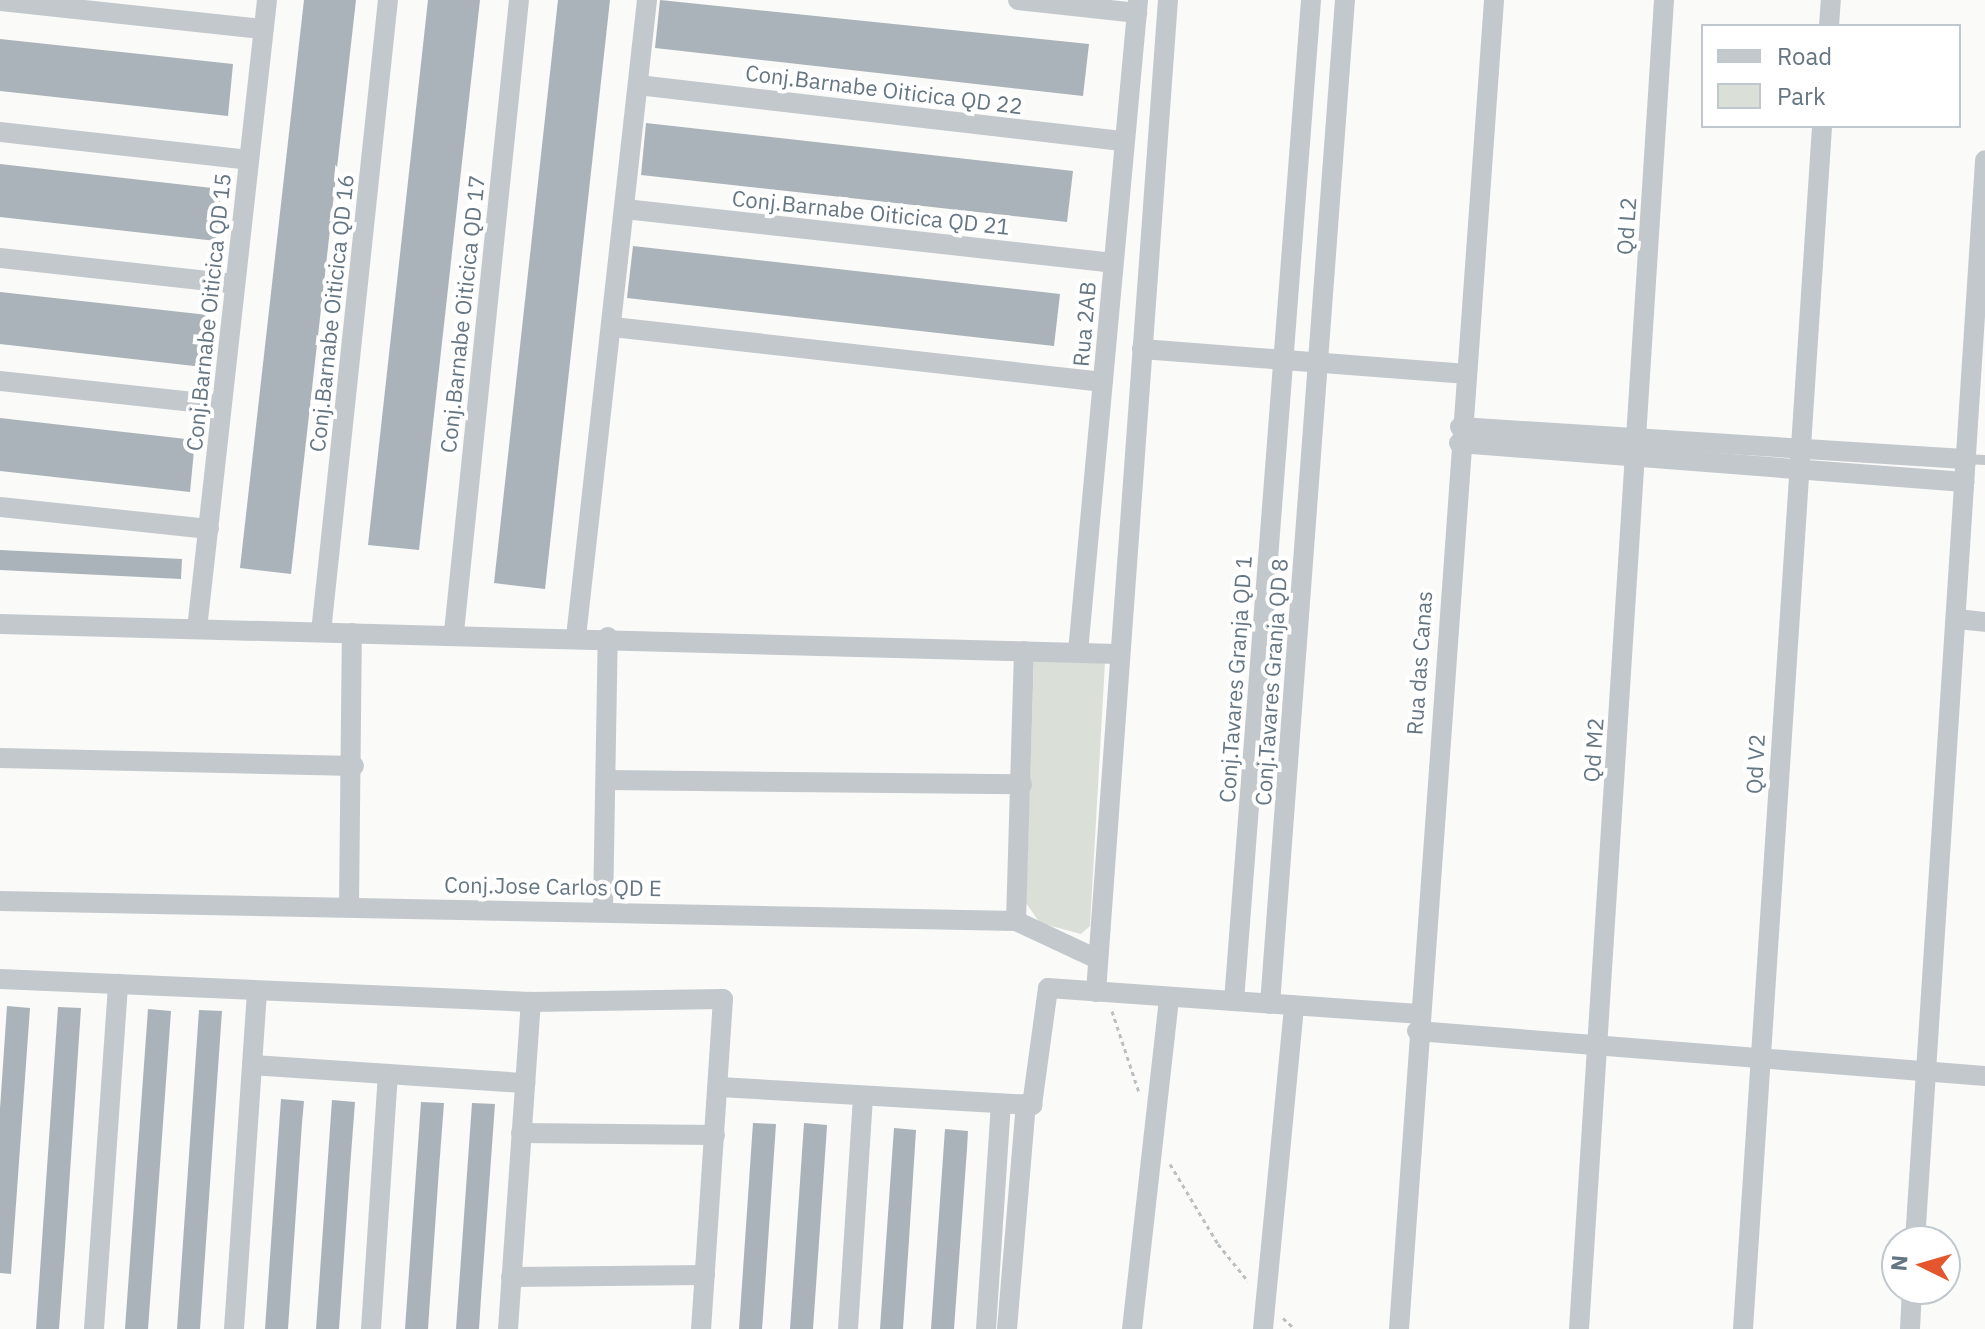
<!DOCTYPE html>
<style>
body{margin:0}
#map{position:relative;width:1985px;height:1329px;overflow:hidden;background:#fafaf8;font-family:"IBM Plex Sans",sans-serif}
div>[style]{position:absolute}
.green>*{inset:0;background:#dadfd7}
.building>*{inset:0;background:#aab3b9}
.path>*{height:3px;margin-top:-1.5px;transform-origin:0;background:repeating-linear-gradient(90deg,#bbbfc2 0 4px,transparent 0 8px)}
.service>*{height:10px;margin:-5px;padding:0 5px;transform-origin:5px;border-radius:5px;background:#c3c8cc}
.minor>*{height:20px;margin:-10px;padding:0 10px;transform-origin:10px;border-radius:10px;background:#c3c8cc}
span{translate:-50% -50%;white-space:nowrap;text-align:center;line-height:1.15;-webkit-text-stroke:8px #fff;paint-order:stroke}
.street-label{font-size:22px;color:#657683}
.legend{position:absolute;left:1701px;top:24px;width:260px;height:104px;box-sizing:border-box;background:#fff;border:2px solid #c1c8cd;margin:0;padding:10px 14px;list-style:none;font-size:24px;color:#657683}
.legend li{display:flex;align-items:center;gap:16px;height:40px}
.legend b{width:40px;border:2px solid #c1c8cd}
.north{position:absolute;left:1881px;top:1225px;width:80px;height:80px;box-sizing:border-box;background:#fff;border:2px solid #c1c8cd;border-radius:50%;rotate:275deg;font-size:22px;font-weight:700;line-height:32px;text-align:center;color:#657683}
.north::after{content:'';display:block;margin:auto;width:28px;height:36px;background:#e4572e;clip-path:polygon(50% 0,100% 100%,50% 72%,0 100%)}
</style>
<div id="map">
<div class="green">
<i style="clip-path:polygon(1034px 659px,1105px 662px,1090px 926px,1081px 934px,1040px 923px,1026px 903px)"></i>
</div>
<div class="building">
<i style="clip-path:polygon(304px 0,356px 0,291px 574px,240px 568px)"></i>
<i style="clip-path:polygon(428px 0,480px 0,419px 550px,368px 545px)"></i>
<i style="clip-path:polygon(558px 0,610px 0,545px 589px,494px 583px)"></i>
<i style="clip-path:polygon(660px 0,1089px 44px,1083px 96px,655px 48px)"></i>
<i style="clip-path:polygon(0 39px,233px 64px,228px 116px,0 91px)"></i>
<i style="clip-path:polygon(646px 123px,1073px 171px,1067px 222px,641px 175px)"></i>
<i style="clip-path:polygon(0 164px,221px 189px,216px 241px,0 217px)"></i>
<i style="clip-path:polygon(633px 246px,1060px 294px,1054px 346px,627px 298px)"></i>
<i style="clip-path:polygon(0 292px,208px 315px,203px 367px,0 344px)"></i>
<i style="clip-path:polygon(0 418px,195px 440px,190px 492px,0 471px)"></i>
<i style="clip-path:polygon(0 550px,182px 559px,181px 579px,0 570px)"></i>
<i style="clip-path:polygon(7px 1006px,30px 1008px,11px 1274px,0 1273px,0 1109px)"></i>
<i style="clip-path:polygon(58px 1007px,81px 1008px,65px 1247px,59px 1329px,36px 1329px)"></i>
<i style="clip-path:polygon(148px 1009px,171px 1011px,160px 1165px,148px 1329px,125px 1329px)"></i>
<i style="clip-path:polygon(199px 1010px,222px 1011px,213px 1140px,200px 1329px,177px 1329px)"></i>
<i style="clip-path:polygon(281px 1099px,304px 1101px,302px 1123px,288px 1329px,265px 1329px)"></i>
<i style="clip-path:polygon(332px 1100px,355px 1102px,350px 1168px,339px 1329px,316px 1329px)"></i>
<i style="clip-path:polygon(421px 1102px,444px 1103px,439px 1169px,428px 1329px,405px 1329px)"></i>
<i style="clip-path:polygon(472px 1103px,495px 1104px,481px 1298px,479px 1329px,456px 1329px)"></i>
<i style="clip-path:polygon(753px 1123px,776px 1124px,763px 1316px,762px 1329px,739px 1329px)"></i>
<i style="clip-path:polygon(804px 1123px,827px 1125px,826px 1141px,813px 1329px,790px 1329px)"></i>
<i style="clip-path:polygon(894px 1128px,916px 1130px,909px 1240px,903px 1329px,880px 1329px)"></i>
<i style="clip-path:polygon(945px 1129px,968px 1131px,967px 1149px,954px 1329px,931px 1329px)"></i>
</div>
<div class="path">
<i style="left:1112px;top:1011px;width:85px;rotate:71.6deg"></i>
<i style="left:1170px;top:1164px;width:93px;rotate:59deg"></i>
<i style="left:1218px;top:1244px;width:48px;rotate:51deg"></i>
<i style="left:1283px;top:1318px;width:16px;rotate:43deg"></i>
</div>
<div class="service">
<i style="left:1964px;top:459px;width:21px;rotate:3deg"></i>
</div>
<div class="minor">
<i style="left:1018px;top:0;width:120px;rotate:6.2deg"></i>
<i style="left:0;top:1px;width:265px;rotate:6.1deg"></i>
<i style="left:1829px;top:26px;width:26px;rotate:-86deg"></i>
<i style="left:638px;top:85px;width:489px;rotate:6.6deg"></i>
<i style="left:0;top:132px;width:250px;rotate:6.4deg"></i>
<i style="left:625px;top:209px;width:491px;rotate:6.3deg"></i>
<i style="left:0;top:258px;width:236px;rotate:6.3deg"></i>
<i style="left:613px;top:327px;width:493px;rotate:6.4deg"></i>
<i style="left:1142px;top:349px;width:323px;rotate:4.4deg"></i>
<i style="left:0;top:381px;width:222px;rotate:6.2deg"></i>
<i style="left:1460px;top:427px;width:505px;rotate:3.63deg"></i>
<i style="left:1459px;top:443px;width:507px;rotate:4.42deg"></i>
<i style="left:0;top:507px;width:210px;rotate:6deg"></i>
<i style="left:1957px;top:619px;width:28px;rotate:6deg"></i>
<i style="left:0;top:624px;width:1118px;rotate:1.54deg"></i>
<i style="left:197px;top:629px;width:633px;rotate:-83.65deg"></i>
<i style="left:321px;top:632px;width:636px;rotate:-83.95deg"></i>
<i style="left:454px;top:632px;width:635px;rotate:-84.13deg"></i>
<i style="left:576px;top:637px;width:641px;rotate:-83.64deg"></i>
<i style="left:1078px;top:652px;width:655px;rotate:-84.74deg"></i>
<i style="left:0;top:758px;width:354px;rotate:1.3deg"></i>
<i style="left:606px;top:780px;width:416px;rotate:0.6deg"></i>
<i style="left:0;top:901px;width:1016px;rotate:1.13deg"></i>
<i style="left:1016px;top:921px;width:89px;rotate:25.1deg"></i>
<i style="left:349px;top:907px;width:274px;rotate:-89.4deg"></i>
<i style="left:603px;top:910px;width:273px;rotate:-89deg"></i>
<i style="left:1016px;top:921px;width:270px;rotate:-88.3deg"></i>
<i style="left:0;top:979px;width:531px;rotate:2.48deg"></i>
<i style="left:531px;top:1002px;width:192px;rotate:-0.9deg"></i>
<i style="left:723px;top:999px;width:331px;rotate:93.8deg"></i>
<i style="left:1096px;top:992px;width:995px;rotate:-85.85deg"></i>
<i style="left:1234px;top:1001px;width:1004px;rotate:-85.6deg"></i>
<i style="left:1270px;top:1004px;width:1007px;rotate:-85.73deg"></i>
<i style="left:1417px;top:1031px;width:570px;rotate:4.53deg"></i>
<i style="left:252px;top:1065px;width:274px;rotate:3.8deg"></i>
<i style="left:719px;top:1087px;width:314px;rotate:3.3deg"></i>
<i style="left:1032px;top:1105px;width:118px;rotate:-82.2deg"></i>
<i style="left:1048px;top:988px;width:371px;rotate:4deg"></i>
<i style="left:521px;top:1133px;width:194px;rotate:0.6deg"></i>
<i style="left:1915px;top:1241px;width:1083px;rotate:-86.29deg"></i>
<i style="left:511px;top:1277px;width:194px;rotate:-0.6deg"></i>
<i style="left:94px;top:1329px;width:346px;rotate:-86deg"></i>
<i style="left:234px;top:1329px;width:339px;rotate:-86.1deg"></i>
<i style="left:371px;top:1329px;width:255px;rotate:-86.2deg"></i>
<i style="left:508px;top:1329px;width:328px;rotate:-86deg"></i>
<i style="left:848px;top:1329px;width:233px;rotate:-86.3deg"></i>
<i style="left:986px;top:1329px;width:226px;rotate:-86.2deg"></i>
<i style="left:1007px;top:1329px;width:226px;rotate:-85.2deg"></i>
<i style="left:1132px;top:1329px;width:334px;rotate:-83.6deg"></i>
<i style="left:1263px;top:1329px;width:325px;rotate:-84.5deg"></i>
<i style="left:1399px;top:1329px;width:1332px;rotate:-85.91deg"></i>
<i style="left:1579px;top:1329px;width:1332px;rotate:-86.34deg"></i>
<i style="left:1743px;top:1329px;width:1206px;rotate:-86.24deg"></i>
<i style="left:1910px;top:1329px;width:40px;rotate:-87.1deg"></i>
</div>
<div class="street-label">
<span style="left:884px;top:89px;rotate:7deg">Conj.Barnabe Oiticica QD 22</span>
<span style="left:871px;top:212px;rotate:6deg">Conj.Barnabe Oiticica QD 21</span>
<span style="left:1626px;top:226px;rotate:-86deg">Qd L2</span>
<span style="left:208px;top:312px;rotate:-84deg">Conj.Barnabe Oiticica QD 15</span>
<span style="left:331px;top:313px;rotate:-84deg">Conj.Barnabe Oiticica QD 16</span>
<span style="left:462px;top:314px;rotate:-84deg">Conj.Barnabe Oiticica QD 17</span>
<span style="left:1084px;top:324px;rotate:-85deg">Rua 2AB</span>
<span style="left:1419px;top:663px;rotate:-86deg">Rua das Canas</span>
<span style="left:1235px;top:679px;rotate:-86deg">Conj.Tavares Granja QD 1</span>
<span style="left:1271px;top:682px;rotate:-86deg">Conj.Tavares Granja QD 8</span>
<span style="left:1593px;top:750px;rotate:-86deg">Qd M2</span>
<span style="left:1755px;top:764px;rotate:-87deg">Qd V2</span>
<span style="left:553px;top:886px;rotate:1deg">Conj.Jose Carlos QD E</span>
</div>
<ul class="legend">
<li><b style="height:10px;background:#c3c8cc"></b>Road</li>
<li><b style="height:22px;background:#dadfd7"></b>Park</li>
</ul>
<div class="north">N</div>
</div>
